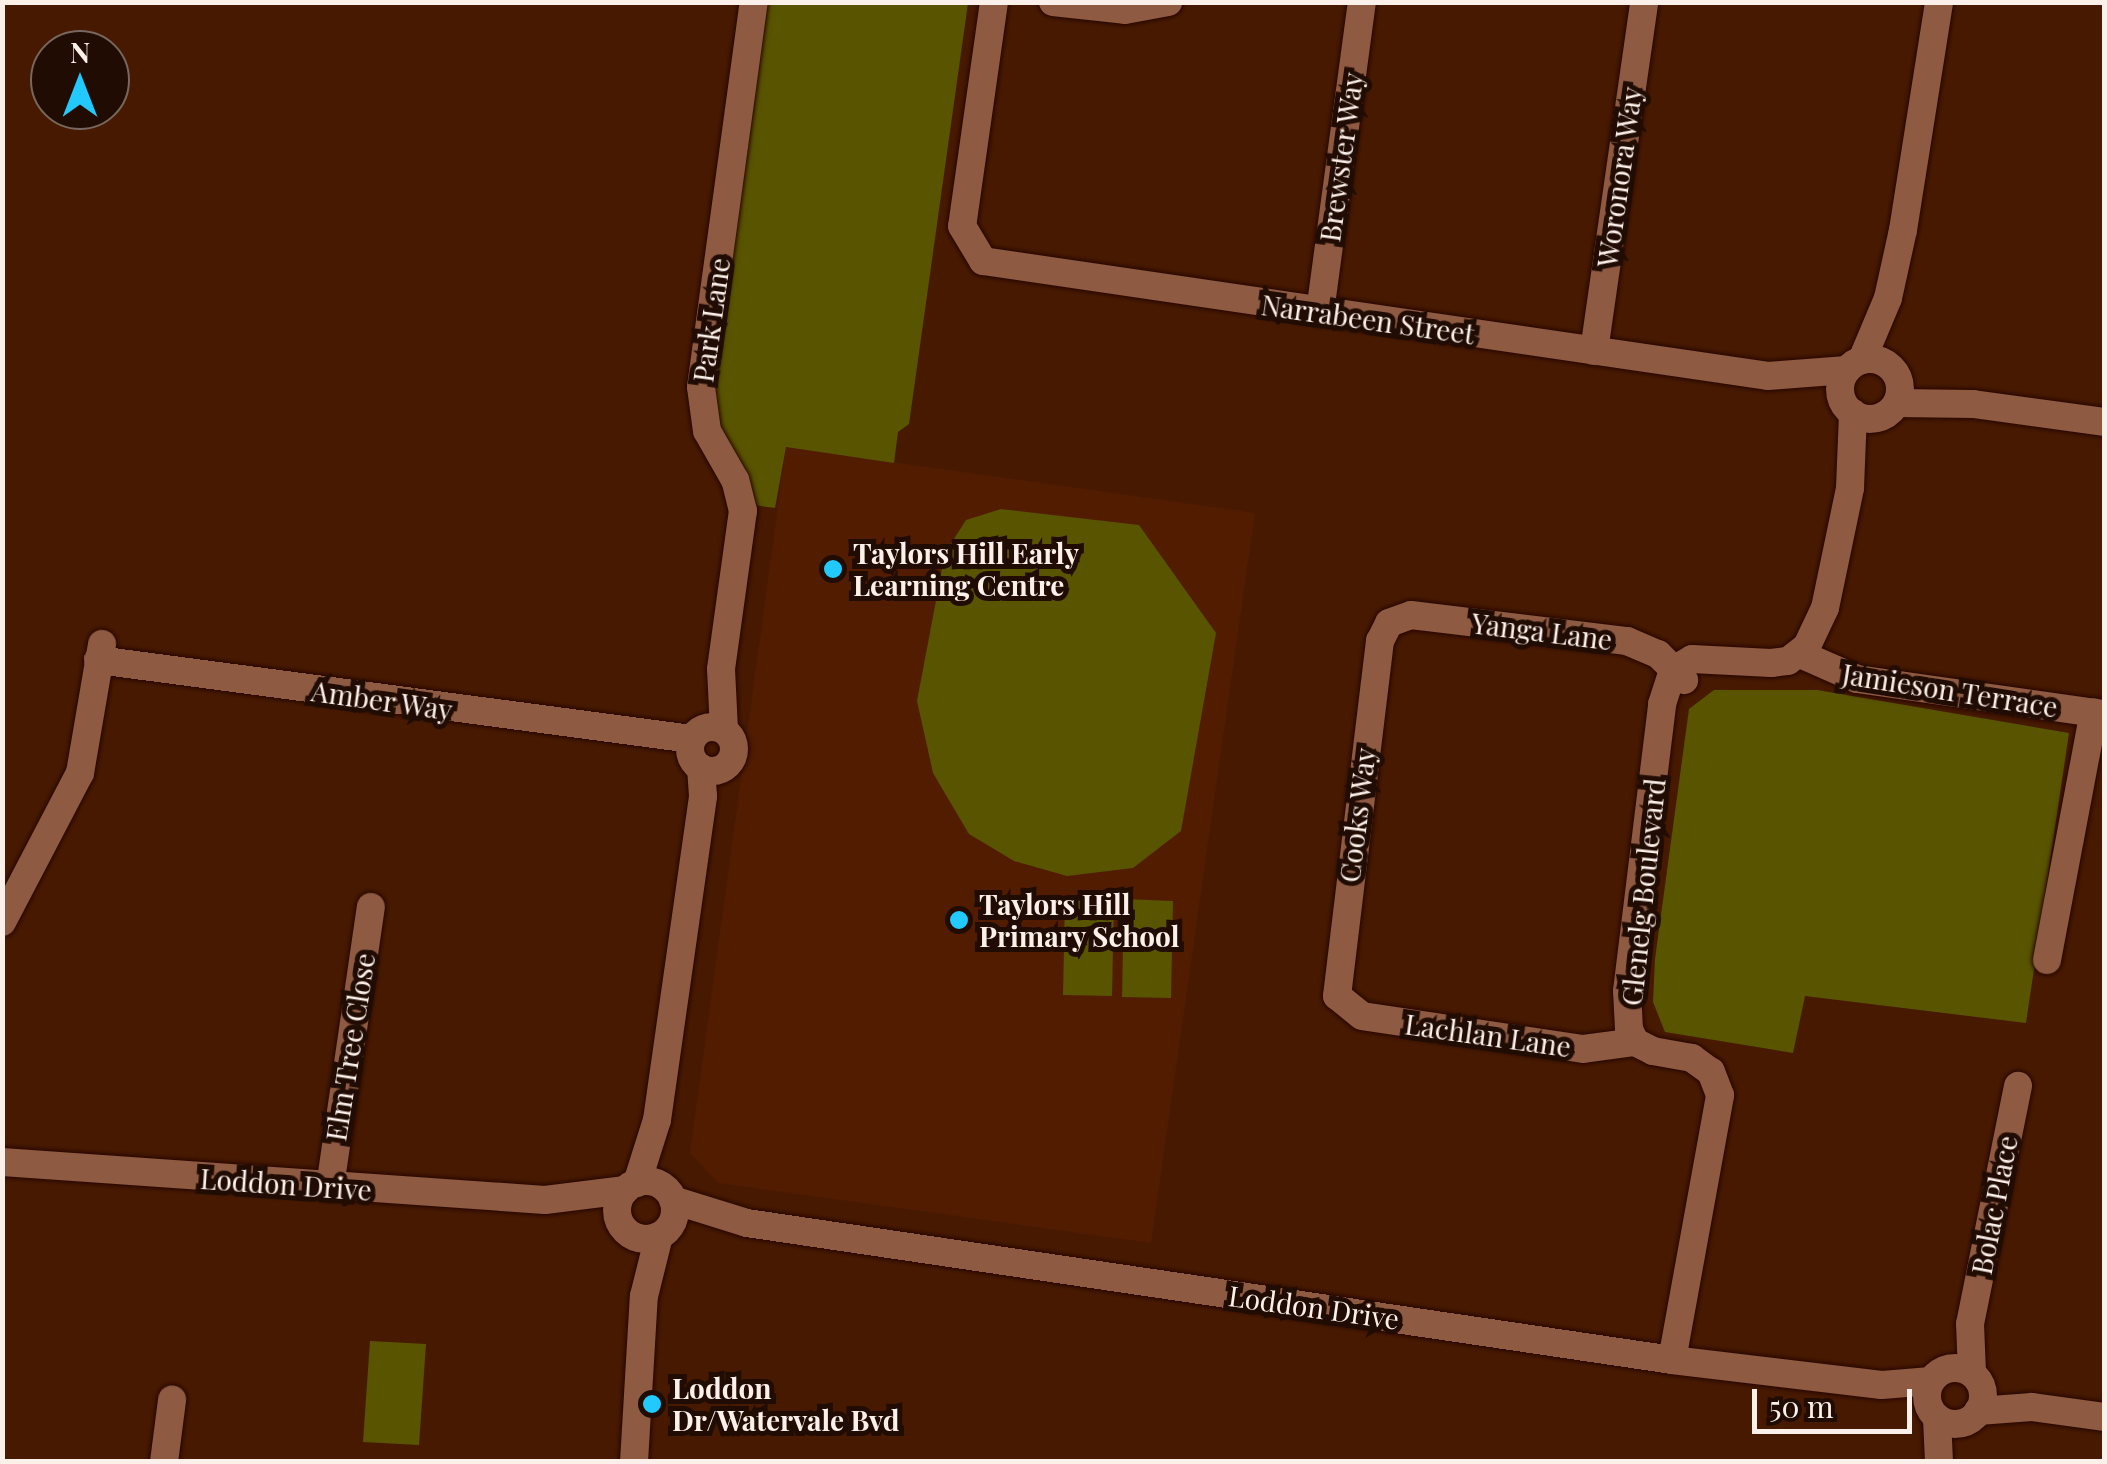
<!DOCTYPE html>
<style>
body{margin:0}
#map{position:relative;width:2107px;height:1464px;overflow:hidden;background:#471a00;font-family:"Playfair Display",serif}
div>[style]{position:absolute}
.built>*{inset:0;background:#511c00}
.green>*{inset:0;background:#595400}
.roads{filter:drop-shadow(0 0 2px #270600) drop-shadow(0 0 2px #270600)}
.minor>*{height:28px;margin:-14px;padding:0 14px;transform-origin:14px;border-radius:14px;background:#8e5a41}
.minor>.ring{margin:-14px;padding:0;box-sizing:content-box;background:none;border:28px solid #8e5a41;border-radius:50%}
.dots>*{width:28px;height:28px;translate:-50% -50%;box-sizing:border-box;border:5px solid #200c03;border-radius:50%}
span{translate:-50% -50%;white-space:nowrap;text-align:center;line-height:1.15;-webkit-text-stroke:10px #200c03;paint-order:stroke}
.street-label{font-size:28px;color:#fcf0ea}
.poi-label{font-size:28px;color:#fcf0ea;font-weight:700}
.left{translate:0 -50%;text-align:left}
.frame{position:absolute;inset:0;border:5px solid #fcf0ea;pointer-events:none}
.north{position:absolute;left:30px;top:30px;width:100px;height:100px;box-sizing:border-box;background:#200c03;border:2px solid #78675f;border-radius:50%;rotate:0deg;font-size:28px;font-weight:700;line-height:40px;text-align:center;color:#fcf0ea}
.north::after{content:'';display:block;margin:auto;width:35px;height:45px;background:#21c9fd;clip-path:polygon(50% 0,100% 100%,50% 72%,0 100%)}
.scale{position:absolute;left:1752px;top:1389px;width:160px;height:45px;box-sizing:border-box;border:5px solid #fcf0ea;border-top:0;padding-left:12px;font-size:30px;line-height:35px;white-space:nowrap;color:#fcf0ea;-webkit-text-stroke:8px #200c03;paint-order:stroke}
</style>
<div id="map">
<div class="built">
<i style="clip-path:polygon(786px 447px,1255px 513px,1151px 1243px,718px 1183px,690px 1153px)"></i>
</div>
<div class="green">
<i style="clip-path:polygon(765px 3px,968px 3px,909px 424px,898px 432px,894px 463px,786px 447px,775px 508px,754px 505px,720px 432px,714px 384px)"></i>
<i style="clip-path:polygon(1001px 509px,1139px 525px,1216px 633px,1181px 831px,1133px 868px,1067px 876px,1014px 861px,969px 834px,933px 773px,917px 701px,945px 553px,966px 520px)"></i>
<i style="clip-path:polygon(1714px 690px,1817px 690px,2069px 733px,2026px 1023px,1805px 996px,1793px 1053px,1665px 1032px,1653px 1002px,1655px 959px,1689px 709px)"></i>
<i style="clip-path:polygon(1065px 898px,1114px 898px,1112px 996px,1063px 995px)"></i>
<i style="clip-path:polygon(1124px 899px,1173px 901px,1171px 998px,1122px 997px)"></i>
<i style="clip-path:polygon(370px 1341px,426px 1344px,419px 1445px,363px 1442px)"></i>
</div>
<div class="roads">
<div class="minor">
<i style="left:994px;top:2px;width:226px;rotate:98.1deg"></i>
<i style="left:962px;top:226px;width:41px;rotate:59deg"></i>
<i style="left:983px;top:261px;width:793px;rotate:8.33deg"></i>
<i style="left:1768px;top:376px;width:79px;rotate:-4.3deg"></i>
<i style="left:1053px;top:2px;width:72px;rotate:6.3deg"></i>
<i style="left:1125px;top:10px;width:44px;rotate:-10.5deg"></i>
<i style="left:1320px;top:312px;width:313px;rotate:-82.3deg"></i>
<i style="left:1594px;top:351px;width:353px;rotate:-81.8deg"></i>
<i class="ring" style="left:1840px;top:359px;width:32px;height:32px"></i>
<i style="left:1862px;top:360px;width:67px;rotate:-67.2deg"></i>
<i style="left:1888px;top:298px;width:70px;rotate:-77.6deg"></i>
<i style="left:1903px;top:230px;width:231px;rotate:-81deg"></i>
<i style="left:1897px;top:403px;width:76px;rotate:0.8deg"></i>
<i style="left:1973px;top:404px;width:132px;rotate:7.8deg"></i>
<i style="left:1800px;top:654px;width:62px;rotate:23.7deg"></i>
<i style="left:1857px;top:679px;width:249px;rotate:8.1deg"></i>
<i style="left:98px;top:660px;width:599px;rotate:7.58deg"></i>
<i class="ring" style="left:690px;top:727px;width:16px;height:16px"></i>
<i style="left:724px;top:730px;width:61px;rotate:-92.8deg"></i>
<i style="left:721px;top:669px;width:160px;rotate:-82.1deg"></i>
<i style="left:743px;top:511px;width:32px;rotate:-104deg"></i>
<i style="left:735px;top:480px;width:56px;rotate:-119.7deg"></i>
<i style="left:707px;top:431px;width:44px;rotate:-97.8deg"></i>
<i style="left:701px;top:387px;width:389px;rotate:-82.2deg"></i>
<i style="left:2px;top:922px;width:168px;rotate:-62.4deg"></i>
<i style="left:80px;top:773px;width:131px;rotate:-80.3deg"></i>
<i style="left:2047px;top:960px;width:252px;rotate:-79.3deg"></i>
<i style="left:1635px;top:1042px;width:52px;rotate:172.3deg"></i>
<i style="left:1583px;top:1049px;width:223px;rotate:-171.5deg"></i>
<i style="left:1362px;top:1016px;width:32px;rotate:-141deg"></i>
<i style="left:1337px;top:996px;width:358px;rotate:-83.1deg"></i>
<i style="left:1380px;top:641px;width:20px;rotate:-63deg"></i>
<i style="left:1389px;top:623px;width:23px;rotate:-20deg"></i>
<i style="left:1411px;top:615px;width:218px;rotate:6.9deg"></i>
<i style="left:1627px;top:641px;width:34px;rotate:23deg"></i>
<i style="left:1658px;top:654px;width:37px;rotate:45deg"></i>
<i style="left:2px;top:1162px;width:544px;rotate:4deg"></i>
<i style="left:545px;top:1200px;width:81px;rotate:-7.1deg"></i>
<i class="ring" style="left:617px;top:1181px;width:30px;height:30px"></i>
<i style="left:637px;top:1183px;width:66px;rotate:-72.4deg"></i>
<i style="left:657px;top:1120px;width:327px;rotate:-81.9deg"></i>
<i style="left:703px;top:796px;width:28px;rotate:-94deg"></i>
<i style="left:330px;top:1187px;width:283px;rotate:-81.7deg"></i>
<i style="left:673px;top:1200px;width:77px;rotate:17.3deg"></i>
<i style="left:747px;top:1223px;width:935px;rotate:8.42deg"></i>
<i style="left:1672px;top:1360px;width:211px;rotate:6.8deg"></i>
<i style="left:1882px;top:1385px;width:49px;rotate:-4.7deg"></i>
<i style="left:1672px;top:1360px;width:269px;rotate:-79.7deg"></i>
<i style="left:1720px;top:1095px;width:25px;rotate:-111deg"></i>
<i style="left:1711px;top:1072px;width:24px;rotate:-144deg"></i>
<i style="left:1692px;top:1058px;width:40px;rotate:-170deg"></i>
<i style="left:1653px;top:1051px;width:20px;rotate:-153deg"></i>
<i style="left:1635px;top:1042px;width:14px;rotate:-115deg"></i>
<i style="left:1629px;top:1029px;width:38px;rotate:-93deg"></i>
<i style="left:1627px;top:991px;width:289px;rotate:-83deg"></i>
<i style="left:1662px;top:704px;width:36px;rotate:-72deg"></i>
<i style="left:1673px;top:670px;width:22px;rotate:-30deg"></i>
<i style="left:1692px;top:659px;width:79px;rotate:2.9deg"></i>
<i style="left:1771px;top:663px;width:17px;rotate:-7deg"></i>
<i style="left:1788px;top:661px;width:24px;rotate:-38deg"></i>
<i style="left:1807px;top:646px;width:42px;rotate:-64.7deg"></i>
<i style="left:1825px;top:608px;width:123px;rotate:-78.2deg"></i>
<i style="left:1850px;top:488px;width:75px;rotate:-87.7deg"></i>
<i class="ring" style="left:1927px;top:1368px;width:28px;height:28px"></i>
<i style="left:1972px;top:1373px;width:49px;rotate:-92.3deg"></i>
<i style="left:1970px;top:1324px;width:243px;rotate:-78.6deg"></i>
<i style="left:1978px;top:1411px;width:54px;rotate:-4.2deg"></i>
<i style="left:2032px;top:1407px;width:73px;rotate:7.9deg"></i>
<i style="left:1937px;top:1418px;width:44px;rotate:87.4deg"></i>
<i style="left:164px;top:1462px;width:63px;rotate:-82.6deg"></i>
<i style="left:634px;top:1462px;width:166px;rotate:-86.6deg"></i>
<i style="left:644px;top:1296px;width:62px;rotate:-76deg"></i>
</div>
</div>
<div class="dots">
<i style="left:833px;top:569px;background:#21c9fd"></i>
<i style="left:959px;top:920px;background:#21c9fd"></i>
<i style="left:652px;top:1404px;background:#21c9fd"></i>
</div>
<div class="street-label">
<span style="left:1341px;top:157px;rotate:-82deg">Brewster Way</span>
<span style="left:1619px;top:177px;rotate:-82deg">Woronora Way</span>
<span style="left:1368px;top:319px;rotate:8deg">Narrabeen Street</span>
<span style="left:711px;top:320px;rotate:-82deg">Park Lane</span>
<span style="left:1542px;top:631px;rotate:7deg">Yanga Lane</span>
<span style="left:1950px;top:690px;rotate:9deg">Jamieson Terrace</span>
<span style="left:382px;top:700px;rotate:8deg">Amber Way</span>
<span style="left:1357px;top:815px;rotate:-83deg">Cooks Way</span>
<span style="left:1643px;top:892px;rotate:-84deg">Glenelg Boulevard</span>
<span style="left:1488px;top:1035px;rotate:8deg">Lachlan Lane</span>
<span style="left:350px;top:1047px;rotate:-81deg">Elm Tree Close</span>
<span style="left:286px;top:1184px;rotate:4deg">Loddon Drive</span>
<span style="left:1994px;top:1205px;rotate:-79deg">Bolac Place</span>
<span style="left:1314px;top:1307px;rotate:8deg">Loddon Drive</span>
</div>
<div class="poi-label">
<span class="left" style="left:853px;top:569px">Taylors Hill Early<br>Learning Centre</span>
<span class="left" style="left:979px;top:920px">Taylors Hill<br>Primary School</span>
<span class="left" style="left:672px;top:1404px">Loddon<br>Dr/Watervale Bvd</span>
</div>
<div class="frame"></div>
<div class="north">N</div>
<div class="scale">50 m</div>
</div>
